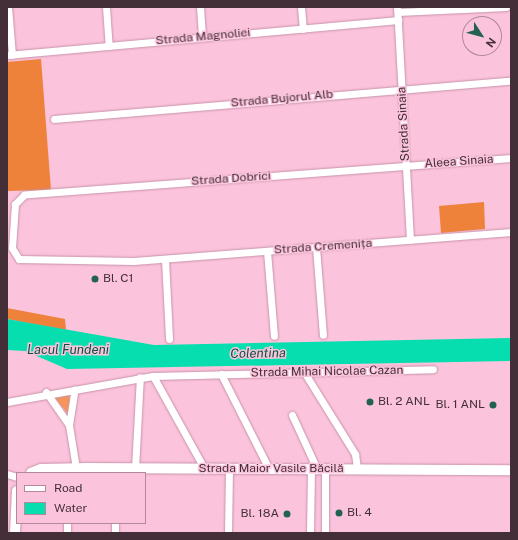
<!DOCTYPE html>
<meta charset="utf-8">
<style>
body{margin:0}
#map{position:relative;width:518px;height:540px;overflow:hidden;background:#fcc4dc;font-family:"Public Sans",sans-serif}
div>[style]{position:absolute}
.green>*{inset:0;background:#f79457}
.forest>*{inset:0;background:#ee823a}
.water>*{inset:0;background:#06deb0}
.roads{filter:drop-shadow(0 0 1px #c893ab) drop-shadow(0 0 1px #c893ab)}
.street>*{height:7px;margin:-3.5px;padding:0 3.5px;transform-origin:3.5px;border-radius:3.5px;background:#fff}
.secondary>*{height:10px;margin:-5px;padding:0 5px;transform-origin:5px;border-radius:5px;background:#fff}
.dots>*{width:11px;height:11px;translate:-50% -50%;box-sizing:border-box;border:2px solid #fcc4dc;border-radius:50%}
span{translate:-50% -50%;white-space:nowrap;text-align:center;line-height:1.15;-webkit-text-stroke:3px #fcc4dc;paint-order:stroke}
.street-label{font-size:12px;color:#442f38}
.poi-label{font-size:12px;color:#442f38}
.left{translate:0 -50%;text-align:left}
.right{translate:-100% -50%;text-align:right}
.water-label{font-size:13px;color:#075341;font-style:italic}
.frame{position:absolute;inset:0;border:8px solid #442f38;pointer-events:none}
.legend{position:absolute;left:16px;top:472px;width:130px;height:52px;box-sizing:border-box;background:#fcc4dc;border:1px solid #b2889a;margin:0;padding:5px 7px;list-style:none;font-size:12px;color:#442f38}
.legend li{display:flex;align-items:center;gap:8px;height:20px}
.legend b{width:20px;border:1px solid #b2889a}
.north{position:absolute;left:462px;top:16px;width:40px;height:40px;box-sizing:border-box;background:#fcc4dc;border:1px solid #b2889a;border-radius:50%;rotate:126deg;font-size:11px;font-weight:700;line-height:16px;text-align:center;color:#442f38}
.north::after{content:'';display:block;margin:auto;width:14px;height:18px;background:#236250;clip-path:polygon(50% 0,100% 100%,50% 72%,0 100%)}
</style>
<div id="map">
<div class="green">
<i style="clip-path:polygon(69px 392px,71px 410px,68px 414px,54px 397px)"></i>
</div>
<div class="forest">
<i style="clip-path:polygon(41px 59px,51px 190px,7px 191px,7px 62px)"></i>
<i style="clip-path:polygon(484px 202px,485px 229px,441px 233px,439px 206px)"></i>
<i style="clip-path:polygon(7px 308px,65px 319px,66px 330px,7px 319px)"></i>
</div>
<div class="water">
<i style="clip-path:polygon(7px 319px,154px 345px,511px 338px,511px 361px,67px 369px,25px 351px,7px 350px)"></i>
</div>
<div class="roads">
<div class="street">
<i style="left:8px;top:7px;width:48px;rotate:85.2deg"></i>
<i style="left:106px;top:7px;width:39px;rotate:86deg"></i>
<i style="left:200px;top:7px;width:30px;rotate:86deg"></i>
<i style="left:301px;top:7px;width:22px;rotate:85deg"></i>
<i style="left:397px;top:7px;width:233px;rotate:86.8deg"></i>
<i style="left:398px;top:12px;width:108px;rotate:-2.7deg"></i>
<i style="left:7px;top:55px;width:393px;rotate:-5.1deg"></i>
<i style="left:54px;top:119px;width:459px;rotate:-4.8deg"></i>
<i style="left:511px;top:158px;width:488px;rotate:175.7deg"></i>
<i style="left:24px;top:195px;width:13px;rotate:135deg"></i>
<i style="left:15px;top:204px;width:44px;rotate:93.9deg"></i>
<i style="left:12px;top:248px;width:13px;rotate:58deg"></i>
<i style="left:19px;top:259px;width:115px;rotate:1deg"></i>
<i style="left:134px;top:261px;width:378px;rotate:-4.4deg"></i>
<i style="left:316px;top:247px;width:88px;rotate:85.5deg"></i>
<i style="left:267px;top:251px;width:85px;rotate:85.3deg"></i>
<i style="left:165px;top:259px;width:80px;rotate:87.1deg"></i>
<i style="left:304px;top:372px;width:97px;rotate:58.1deg"></i>
<i style="left:355px;top:454px;width:15px;rotate:82deg"></i>
<i style="left:221px;top:374px;width:106px;rotate:63.2deg"></i>
<i style="left:153px;top:376px;width:105px;rotate:61deg"></i>
<i style="left:46px;top:392px;width:40px;rotate:55.1deg"></i>
<i style="left:69px;top:425px;width:44px;rotate:80.8deg"></i>
<i style="left:7px;top:402px;width:148px;rotate:-10.1deg"></i>
<i style="left:153px;top:376px;width:280px;rotate:-1.4deg"></i>
<i style="left:292px;top:415px;width:60px;rotate:65.2deg"></i>
<i style="left:69px;top:425px;width:36px;rotate:-81deg"></i>
<i style="left:135px;top:468px;width:91px;rotate:-86.9deg"></i>
<i style="left:7px;top:474px;width:10px;rotate:17deg"></i>
<i style="left:67px;top:523px;width:10px;rotate:90deg"></i>
<i style="left:115px;top:533px;width:10px;rotate:-90deg"></i>
<i style="left:228px;top:533px;width:65px;rotate:-89.1deg"></i>
<i style="left:310px;top:533px;width:64px;rotate:-89.1deg"></i>
<i style="left:325px;top:533px;width:64px;rotate:-90deg"></i>
</div>
<div class="secondary">
<i style="left:31px;top:473px;width:11px;rotate:-22deg"></i>
<i style="left:41px;top:469px;width:47px;rotate:-1.2deg"></i>
<i style="left:88px;top:468px;width:423px;rotate:0.3deg"></i>
<i style="left:15px;top:533px;width:42px;rotate:-87.3deg"></i>
</div>
</div>
<div class="dots">
<i style="left:95px;top:279px;background:#236250"></i>
<i style="left:370px;top:402px;background:#236250"></i>
<i style="left:493px;top:405px;background:#236250"></i>
<i style="left:339px;top:513px;background:#236250"></i>
<i style="left:287px;top:514px;background:#236250"></i>
</div>
<div class="street-label">
<span style="left:203px;top:37px;rotate:-5deg">Strada Magnoliei</span>
<span style="left:282px;top:99px;rotate:-5deg">Strada Bujorul Alb</span>
<span style="left:404px;top:124px;rotate:-93deg">Strada Sinaia</span>
<span style="left:459px;top:162px;rotate:-4deg">Aleea Sinaia</span>
<span style="left:231px;top:179px;rotate:-4deg">Strada Dobrici</span>
<span style="left:323px;top:247px;rotate:-4deg">Strada Cremenița</span>
<span style="left:327px;top:372px;rotate:-1deg">Strada Mihai Nicolae Cazan</span>
<span style="left:271px;top:469px">Strada Maior Vasile Băcilă</span>
</div>
<div class="poi-label">
<span class="left" style="left:103px;top:279px">Bl. C1</span>
<span class="left" style="left:378px;top:402px">Bl. 2 ANL</span>
<span class="right" style="left:485px;top:405px">Bl. 1 ANL</span>
<span class="left" style="left:347px;top:513px">Bl. 4</span>
<span class="right" style="left:279px;top:514px">Bl. 18A</span>
</div>
<div class="water-label">
<span style="left:68px;top:350px">Lacul Fundeni</span>
<span style="left:258px;top:354px;rotate:-1deg">Colentina</span>
</div>
<div class="frame"></div>
<ul class="legend">
<li><b style="height:5px;background:#fff"></b>Road</li>
<li><b style="height:11px;background:#06deb0"></b>Water</li>
</ul>
<div class="north">N</div>
</div>
